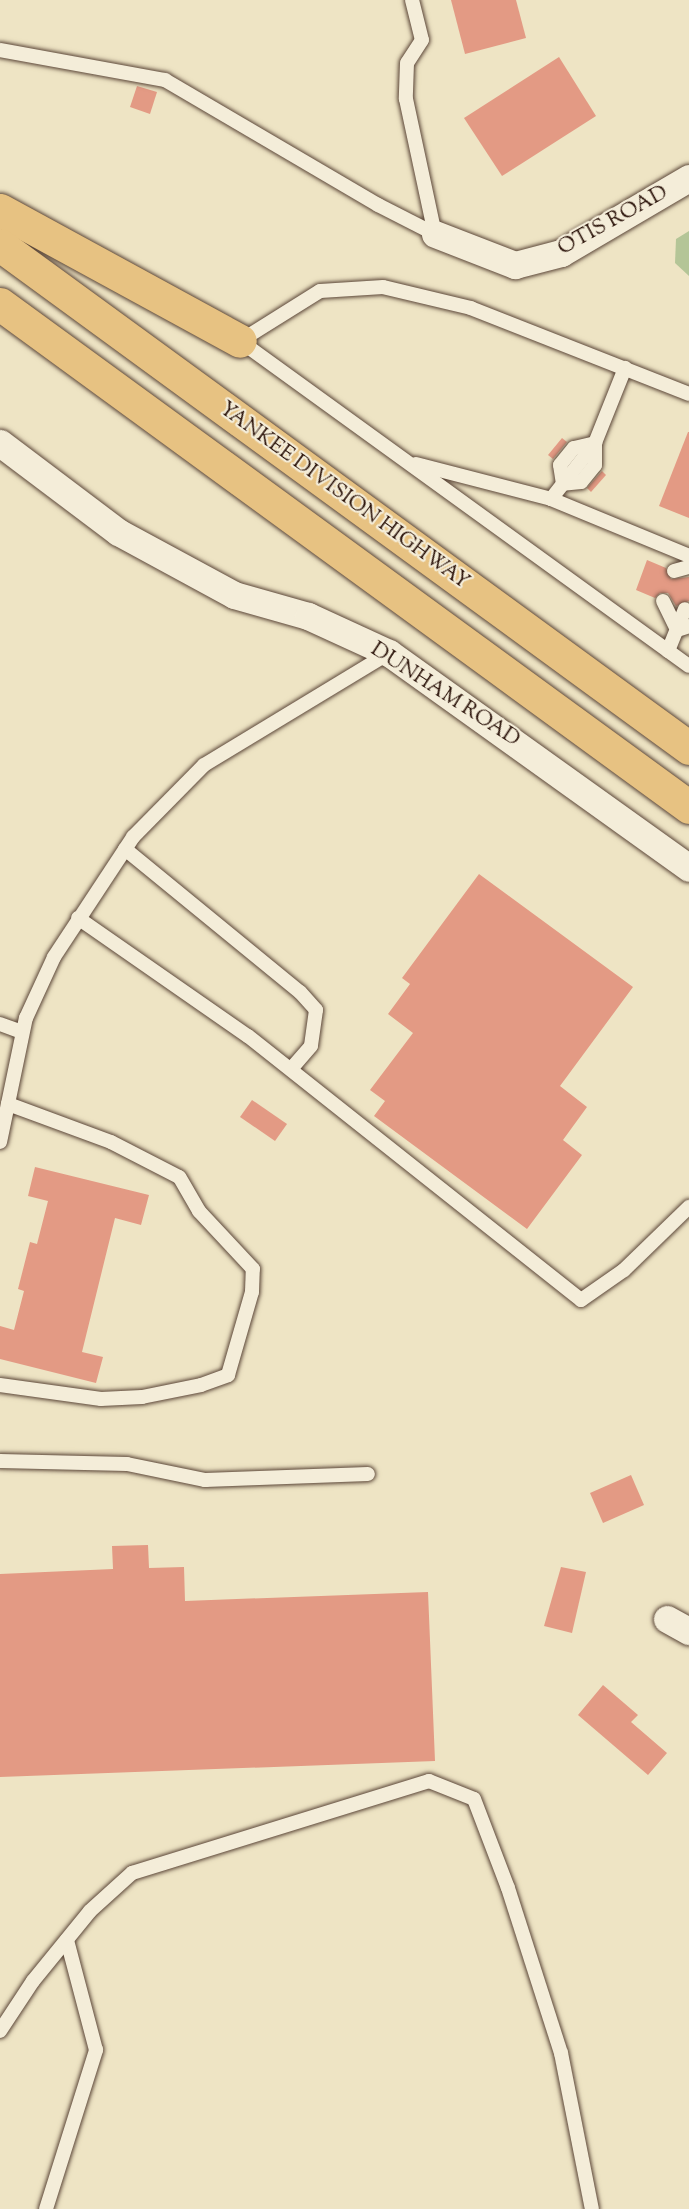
<!DOCTYPE html>
<style>
body{margin:0}
#map{position:relative;width:689px;height:2209px;overflow:hidden;background:#eee4c4;font-family:"Sorts Mill Goudy",serif}
div>[style]{position:absolute}
.green>*{inset:0;background:#b4c597}
.building>*{inset:0;background:#e39a84}
.roads{filter:drop-shadow(0 0 2px #5b4638) drop-shadow(0 0 2px #5b4638)}
.service>*{height:14px;margin:-7px;padding:0 7px;transform-origin:7px;border-radius:7px;background:#f4edd9}
.minor>*{height:27px;margin:-13.5px;padding:0 13.5px;transform-origin:13.5px;border-radius:13.5px;background:#f4edd9}
.motorway>*{height:33px;margin:-16.5px;padding:0 16.5px;transform-origin:16.5px;border-radius:16.5px;background:#e7c282}
span{translate:-50% -50%;white-space:nowrap;text-align:center;line-height:1.15;-webkit-text-stroke:4.5px #f4edd9;paint-order:stroke}
.street-label{font-size:21px;color:#2a1209}
</style>
<div id="map">
<div class="green">
<i style="clip-path:polygon(689px 231px,689px 276px,675px 263px,676px 239px)"></i>
</div>
<div class="building">
<i style="clip-path:polygon(451px 0,516px 0,526px 38px,465px 54px)"></i>
<i style="clip-path:polygon(559px 57px,596px 116px,502px 176px,464px 118px)"></i>
<i style="clip-path:polygon(137px 86px,157px 92px,150px 114px,130px 107px)"></i>
<i style="clip-path:polygon(688px 432px,689px 432px,689px 518px,659px 506px)"></i>
<i style="clip-path:polygon(562px 438px,567px 442px,553px 459px,548px 455px)"></i>
<i style="clip-path:polygon(602px 471px,606px 475px,591px 492px,587px 488px)"></i>
<i style="clip-path:polygon(647px 560px,666px 568px,671px 579px,689px 577px,689px 601px,676px 606px,668px 593px,660px 593px,655px 598px,636px 590px)"></i>
<i style="clip-path:polygon(479px 874px,633px 987px,560px 1086px,587px 1107px,563px 1140px,582px 1155px,527px 1229px,374px 1116px,385px 1101px,370px 1090px,413px 1033px,388px 1014px,410px 984px,402px 978px)"></i>
<i style="clip-path:polygon(252px 1100px,287px 1124px,275px 1141px,240px 1117px)"></i>
<i style="clip-path:polygon(35px 1167px,149px 1195px,141px 1225px,115px 1218px,82px 1352px,103px 1357px,96px 1383px,0 1359px,0 1326px,14px 1330px,24px 1291px,18px 1289px,30px 1242px,37px 1244px,48px 1201px,28px 1196px)"></i>
<i style="clip-path:polygon(631px 1475px,644px 1505px,603px 1523px,590px 1493px)"></i>
<i style="clip-path:polygon(148px 1545px,149px 1568px,184px 1567px,185px 1601px,428px 1592px,435px 1761px,0 1777px,0 1574px,113px 1569px,112px 1546px)"></i>
<i style="clip-path:polygon(561px 1567px,586px 1572px,572px 1633px,544px 1626px)"></i>
<i style="clip-path:polygon(603px 1685px,638px 1715px,631px 1722px,667px 1753px,648px 1775px,578px 1715px)"></i>
</div>
<div class="roads">
<div class="service">
<i style="left:412px;top:0;width:41px;rotate:76deg"></i>
<i style="left:422px;top:40px;width:27px;rotate:123deg"></i>
<i style="left:407px;top:63px;width:36px;rotate:92deg"></i>
<i style="left:406px;top:99px;width:138px;rotate:77.9deg"></i>
<i style="left:0;top:50px;width:168px;rotate:10.3deg"></i>
<i style="left:165px;top:80px;width:247px;rotate:30.4deg"></i>
<i style="left:378px;top:205px;width:64px;rotate:27deg"></i>
<i style="left:689px;top:394px;width:234px;rotate:-158.5deg"></i>
<i style="left:471px;top:308px;width:90px;rotate:-166.6deg"></i>
<i style="left:383px;top:287px;width:63px;rotate:176.4deg"></i>
<i style="left:320px;top:291px;width:94px;rotate:148deg"></i>
<i style="left:240px;top:341px;width:554px;rotate:35.9deg"></i>
<i style="left:595px;top:443px;width:22px;rotate:90deg"></i>
<i style="left:595px;top:465px;width:22px;rotate:129deg"></i>
<i style="left:581px;top:482px;width:18px;rotate:174deg"></i>
<i style="left:563px;top:484px;width:19px;rotate:-99deg"></i>
<i style="left:560px;top:465px;width:22px;rotate:-51deg"></i>
<i style="left:574px;top:448px;width:22px;rotate:-13deg"></i>
<i style="left:416px;top:464px;width:139px;rotate:14.5deg"></i>
<i style="left:551px;top:499px;width:149px;rotate:22.4deg"></i>
<i style="left:551px;top:499px;width:71px;rotate:-51.8deg"></i>
<i style="left:595px;top:443px;width:81px;rotate:-68.2deg"></i>
<i style="left:674px;top:571px;width:16px;rotate:-15deg"></i>
<i style="left:663px;top:601px;width:32px;rotate:64deg"></i>
<i style="left:677px;top:630px;width:13px;rotate:-18deg"></i>
<i style="left:668px;top:651px;width:45px;rotate:-68deg"></i>
<i style="left:125px;top:849px;width:226px;rotate:39.3deg"></i>
<i style="left:300px;top:992px;width:24px;rotate:48deg"></i>
<i style="left:316px;top:1010px;width:36px;rotate:98deg"></i>
<i style="left:311px;top:1046px;width:30px;rotate:131deg"></i>
<i style="left:78px;top:918px;width:207px;rotate:34.8deg"></i>
<i style="left:248px;top:1036px;width:425px;rotate:38.4deg"></i>
<i style="left:581px;top:1300px;width:52px;rotate:-34.9deg"></i>
<i style="left:624px;top:1270px;width:91px;rotate:-44.1deg"></i>
<i style="left:0;top:1024px;width:23px;rotate:20deg"></i>
<i style="left:0;top:1142px;width:127px;rotate:-78.2deg"></i>
<i style="left:26px;top:1018px;width:67px;rotate:-65.3deg"></i>
<i style="left:54px;top:957px;width:144px;rotate:-56.6deg"></i>
<i style="left:133px;top:837px;width:101px;rotate:-45.4deg"></i>
<i style="left:204px;top:765px;width:216px;rotate:-31.2deg"></i>
<i style="left:0;top:1385px;width:102px;rotate:7.9deg"></i>
<i style="left:101px;top:1399px;width:41px;rotate:-2.8deg"></i>
<i style="left:142px;top:1397px;width:60px;rotate:-11.5deg"></i>
<i style="left:201px;top:1385px;width:29px;rotate:-20deg"></i>
<i style="left:228px;top:1375px;width:86px;rotate:-73.9deg"></i>
<i style="left:252px;top:1292px;width:23px;rotate:-88deg"></i>
<i style="left:253px;top:1269px;width:79px;rotate:-133deg"></i>
<i style="left:199px;top:1211px;width:39px;rotate:-120deg"></i>
<i style="left:179px;top:1177px;width:76px;rotate:-152.8deg"></i>
<i style="left:111px;top:1142px;width:110px;rotate:-159.7deg"></i>
<i style="left:0;top:1461px;width:127px;rotate:1.4deg"></i>
<i style="left:127px;top:1464px;width:80px;rotate:11.6deg"></i>
<i style="left:205px;top:1480px;width:163px;rotate:-2.1deg"></i>
<i style="left:0;top:2031px;width:60px;rotate:-56.6deg"></i>
<i style="left:33px;top:1981px;width:90px;rotate:-50.8deg"></i>
<i style="left:90px;top:1911px;width:57px;rotate:-42.1deg"></i>
<i style="left:132px;top:1873px;width:311px;rotate:-17.2deg"></i>
<i style="left:429px;top:1781px;width:48px;rotate:21.8deg"></i>
<i style="left:474px;top:1799px;width:95px;rotate:69.1deg"></i>
<i style="left:508px;top:1888px;width:173px;rotate:72.2deg"></i>
<i style="left:561px;top:2053px;width:159px;rotate:78.8deg"></i>
<i style="left:46px;top:2209px;width:167px;rotate:-72.5deg"></i>
<i style="left:96px;top:2050px;width:114px;rotate:-104.8deg"></i>
</div>
<div class="minor">
<i style="left:435px;top:234px;width:86px;rotate:21.2deg"></i>
<i style="left:515px;top:265px;width:48px;rotate:-14.6deg"></i>
<i style="left:561px;top:253px;width:148px;rotate:-30.4deg"></i>
<i style="left:0;top:443px;width:148px;rotate:37deg"></i>
<i style="left:118px;top:532px;width:132px;rotate:28.5deg"></i>
<i style="left:234px;top:595px;width:77px;rotate:15.8deg"></i>
<i style="left:308px;top:616px;width:89px;rotate:24.6deg"></i>
<i style="left:389px;top:653px;width:369px;rotate:35.6deg"></i>
<i style="left:667px;top:1619px;width:25px;rotate:29deg"></i>
</div>
<div class="motorway">
<i style="left:0;top:210px;width:273px;rotate:28.6deg"></i>
<i style="left:0;top:245px;width:853px;rotate:36.13deg"></i>
<i style="left:0;top:304px;width:853px;rotate:36.13deg"></i>
</div>
</div>
<div class="street-label">
<span style="left:613px;top:221px;rotate:-29deg">OTIS ROAD</span>
<span style="left:344px;top:496px;rotate:36deg">YANKEE DIVISION HIGHWAY</span>
<span style="left:445px;top:695px;rotate:33deg">DUNHAM ROAD</span>
</div>
</div>
